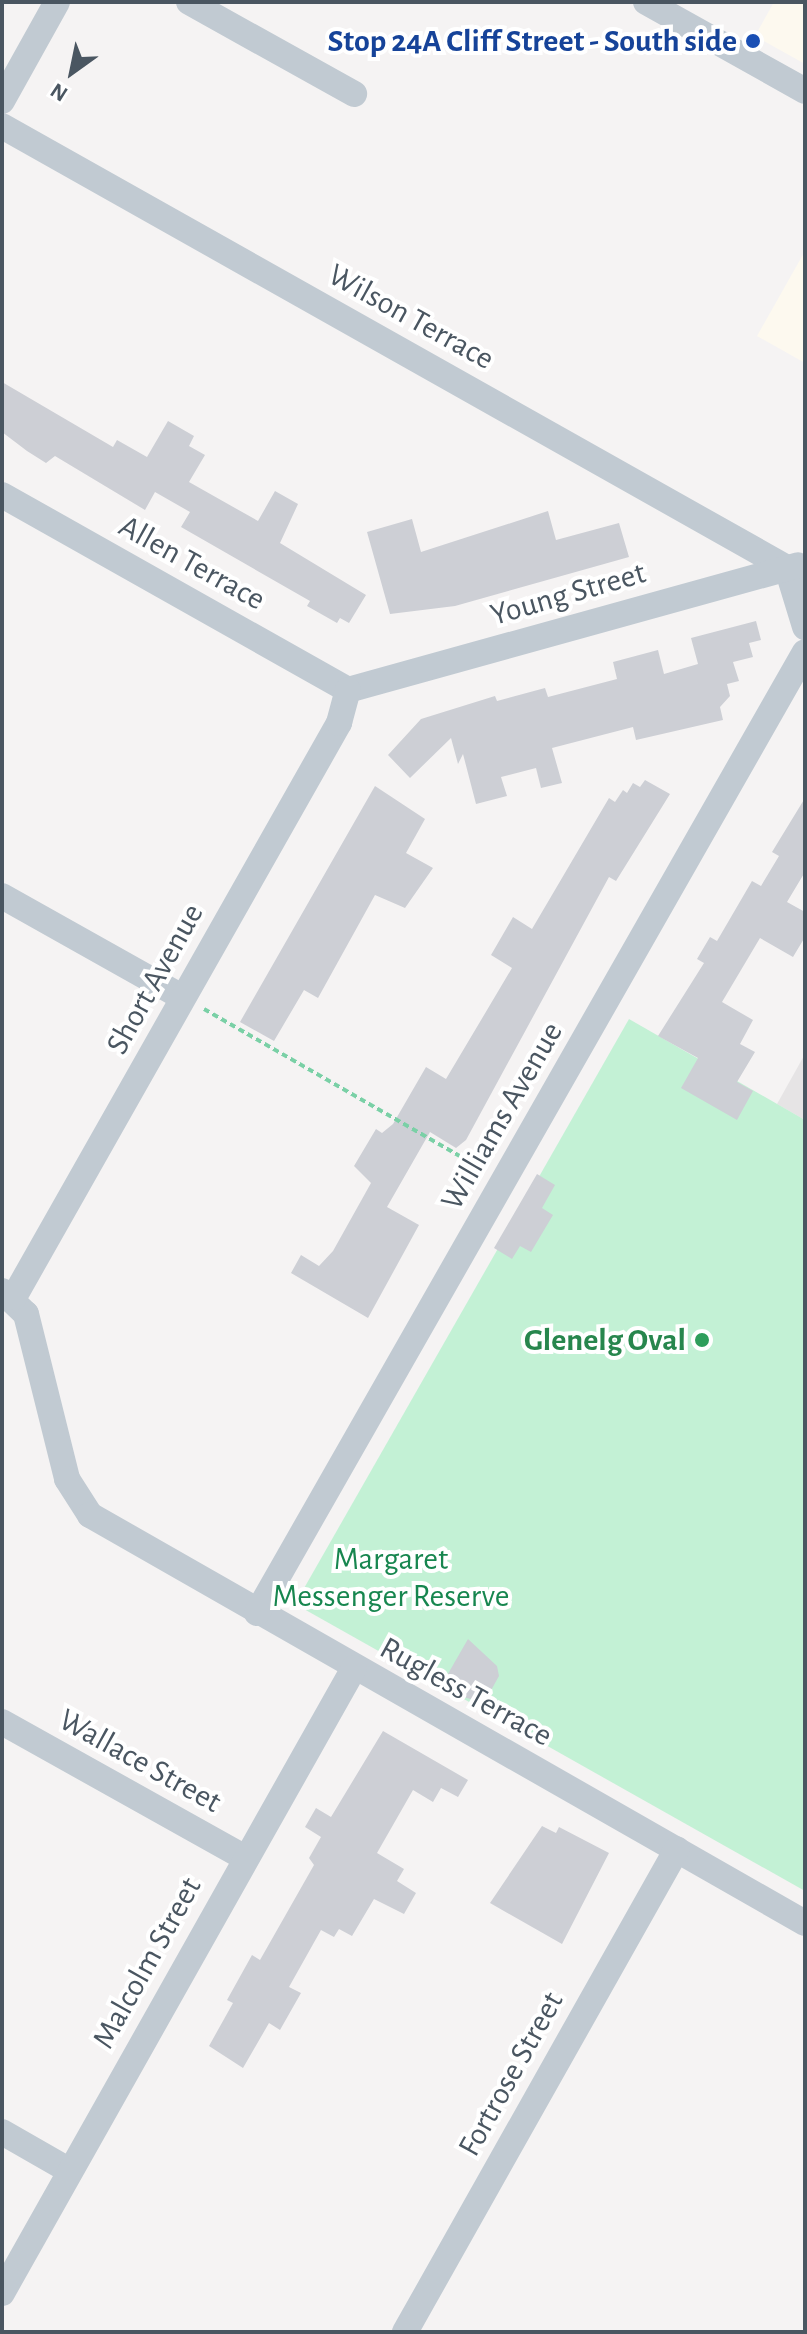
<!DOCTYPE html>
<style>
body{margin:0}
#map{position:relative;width:807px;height:2334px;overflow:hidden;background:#f5f3f3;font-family:"Alegreya Sans",sans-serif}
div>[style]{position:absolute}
.commercial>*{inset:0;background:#fdf9ef}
.education>*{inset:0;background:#e6e4e5}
.green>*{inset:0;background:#c3f1d5}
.building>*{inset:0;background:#cdcfd5}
.path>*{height:4px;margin-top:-2px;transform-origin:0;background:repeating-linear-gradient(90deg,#7ad0a6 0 6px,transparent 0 10px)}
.minor>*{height:26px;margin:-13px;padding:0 13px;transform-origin:13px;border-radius:13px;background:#c1cad2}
.dots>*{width:22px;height:22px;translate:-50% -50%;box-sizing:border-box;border:4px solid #fff;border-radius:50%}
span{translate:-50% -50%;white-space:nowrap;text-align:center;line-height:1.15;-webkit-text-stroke:8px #fff;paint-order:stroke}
.transit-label{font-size:32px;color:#164399;font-weight:700}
.right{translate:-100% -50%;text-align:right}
.street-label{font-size:32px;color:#4a5661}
.leisure-label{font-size:32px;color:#27864d;font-weight:700}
.park-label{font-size:32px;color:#17864f}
.frame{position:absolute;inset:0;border:4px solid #4a5661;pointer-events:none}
.north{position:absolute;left:32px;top:32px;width:80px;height:80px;-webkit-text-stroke:6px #fff;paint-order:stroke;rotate:213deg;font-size:22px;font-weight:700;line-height:32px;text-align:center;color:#4a5661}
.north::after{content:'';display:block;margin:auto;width:28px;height:36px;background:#4a5661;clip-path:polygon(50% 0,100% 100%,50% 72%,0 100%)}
</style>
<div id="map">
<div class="commercial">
<i style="clip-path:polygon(774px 2px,805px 2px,805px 64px,755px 36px)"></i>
<i style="clip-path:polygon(805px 251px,805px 363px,757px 336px)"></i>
</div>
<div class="education">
<i style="clip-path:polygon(805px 1054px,805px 1120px,777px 1104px)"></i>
</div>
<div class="green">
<i style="clip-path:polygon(629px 1019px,805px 1120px,805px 1891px,295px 1604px)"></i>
</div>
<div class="building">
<i style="clip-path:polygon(2px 382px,113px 447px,117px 440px,147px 457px,168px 421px,194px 436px,189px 446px,205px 455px,189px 482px,258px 521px,275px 491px,298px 504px,280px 543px,366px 595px,349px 623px,340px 618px,337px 623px,307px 606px,310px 601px,181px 527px,190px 512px,155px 492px,145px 510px,55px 456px,46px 463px,27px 451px,2px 432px)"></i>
<i style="clip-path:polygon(548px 511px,556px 540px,619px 523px,629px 557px,455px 606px,390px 614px,367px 532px,412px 519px,421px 552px)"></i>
<i style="clip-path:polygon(756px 621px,761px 640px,749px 643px,753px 657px,733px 662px,739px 681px,727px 684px,730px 696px,720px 707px,723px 720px,636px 740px,633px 727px,552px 748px,562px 783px,541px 788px,536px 768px,501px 777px,507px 796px,476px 804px,463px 754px,458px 764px,451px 738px,410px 778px,388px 755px,421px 719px,495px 696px,497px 701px,545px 688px,548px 697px,617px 679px,613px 662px,658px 650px,664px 674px,698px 664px,691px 638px)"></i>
<i style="clip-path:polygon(645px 780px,670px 794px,616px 881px,609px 877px,466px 1140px,456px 1148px,430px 1132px,387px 1207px,419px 1225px,368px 1318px,291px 1273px,301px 1255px,319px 1266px,333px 1251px,371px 1183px,354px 1166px,376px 1129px,382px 1133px,393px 1124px,426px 1067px,446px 1079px,512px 968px,491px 955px,513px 917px,532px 929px,609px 798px,615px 802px,623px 790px,627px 793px,633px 783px,640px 787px)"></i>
<i style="clip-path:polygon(375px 786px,425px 819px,406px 853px,433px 868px,405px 908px,375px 895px,318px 998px,304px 990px,274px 1041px,240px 1022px)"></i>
<i style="clip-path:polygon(805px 798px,805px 872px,787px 902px,805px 912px,805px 937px,793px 957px,760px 938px,722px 1002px,753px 1020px,740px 1044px,755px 1052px,737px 1082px,753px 1091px,737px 1120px,681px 1088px,698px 1058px,658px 1036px,704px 963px,697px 959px,710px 937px,717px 941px,752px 881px,761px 886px,779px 856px,772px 852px)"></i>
<i style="clip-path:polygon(537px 1174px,555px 1185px,542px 1208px,553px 1215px,531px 1252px,520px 1246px,512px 1259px,494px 1248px)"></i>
<i style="clip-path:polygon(468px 1639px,497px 1666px,499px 1676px,484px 1703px,460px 1696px,463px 1690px,445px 1679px)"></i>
<i style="clip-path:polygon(383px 1731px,468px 1780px,458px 1797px,441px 1788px,433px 1802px,413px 1790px,377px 1853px,404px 1869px,397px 1881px,416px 1893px,404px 1914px,374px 1899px,352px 1936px,339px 1929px,334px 1937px,321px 1930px,289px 1987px,301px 1993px,280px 2030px,269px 2023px,243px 2068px,209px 2046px,233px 2003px,227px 2000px,252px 1955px,260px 1960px,314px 1865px,309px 1858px,321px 1837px,305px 1827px,316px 1808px,331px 1817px)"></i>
<i style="clip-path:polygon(542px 1826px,556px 1833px,559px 1827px,609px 1853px,562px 1944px,490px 1903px)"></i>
</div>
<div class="path">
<i style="left:204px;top:1009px;width:323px;rotate:29.9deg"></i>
</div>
<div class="minor">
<i style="left:189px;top:2px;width:189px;rotate:29.1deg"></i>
<i style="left:646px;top:2px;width:182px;rotate:29.2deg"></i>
<i style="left:2px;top:101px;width:113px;rotate:-60.9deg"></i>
<i style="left:2px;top:126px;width:901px;rotate:29.38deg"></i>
<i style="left:787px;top:568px;width:62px;rotate:73deg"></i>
<i style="left:2px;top:495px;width:397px;rotate:29.4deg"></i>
<i style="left:348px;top:690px;width:467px;rotate:-15.5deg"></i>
<i style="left:2px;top:896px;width:206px;rotate:29.3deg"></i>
<i style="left:2px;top:1291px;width:33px;rotate:44deg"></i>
<i style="left:26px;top:1314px;width:170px;rotate:76deg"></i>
<i style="left:67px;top:1479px;width:43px;rotate:57.4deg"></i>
<i style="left:90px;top:1515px;width:823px;rotate:29.71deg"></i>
<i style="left:14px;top:1297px;width:660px;rotate:-60.48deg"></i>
<i style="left:339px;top:723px;width:34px;rotate:-75deg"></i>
<i style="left:257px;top:1613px;width:1106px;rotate:-60.31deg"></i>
<i style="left:2px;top:1722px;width:278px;rotate:29.2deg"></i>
<i style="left:2px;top:2132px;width:78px;rotate:29.8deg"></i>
<i style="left:2px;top:2293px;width:717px;rotate:-60.61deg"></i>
<i style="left:405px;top:2332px;width:554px;rotate:-60.61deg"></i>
</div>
<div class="dots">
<i style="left:753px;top:41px;background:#1a4fb4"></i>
<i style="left:702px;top:1340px;background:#2e9e5b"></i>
</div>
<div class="transit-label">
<span class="right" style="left:737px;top:41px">Stop 24A Cliff Street - South side</span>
</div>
<div class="street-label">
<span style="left:411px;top:317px;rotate:29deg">Wilson Terrace</span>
<span style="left:192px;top:563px;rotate:29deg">Allen Terrace</span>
<span style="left:568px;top:594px;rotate:-16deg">Young Street</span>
<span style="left:155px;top:979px;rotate:-61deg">Short Avenue</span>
<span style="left:502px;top:1116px;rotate:-60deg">Williams Avenue</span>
<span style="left:466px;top:1692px;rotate:29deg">Rugless Terrace</span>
<span style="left:140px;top:1761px;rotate:29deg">Wallace Street</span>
<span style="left:147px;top:1963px;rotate:-61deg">Malcolm Street</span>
<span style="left:511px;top:2074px;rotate:-61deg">Fortrose Street</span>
</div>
<div class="leisure-label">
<span class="right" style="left:686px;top:1340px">Glenelg Oval</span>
</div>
<div class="park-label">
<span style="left:391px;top:1578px">Margaret<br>Messenger Reserve</span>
</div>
<div class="frame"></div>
<div class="north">N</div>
</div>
